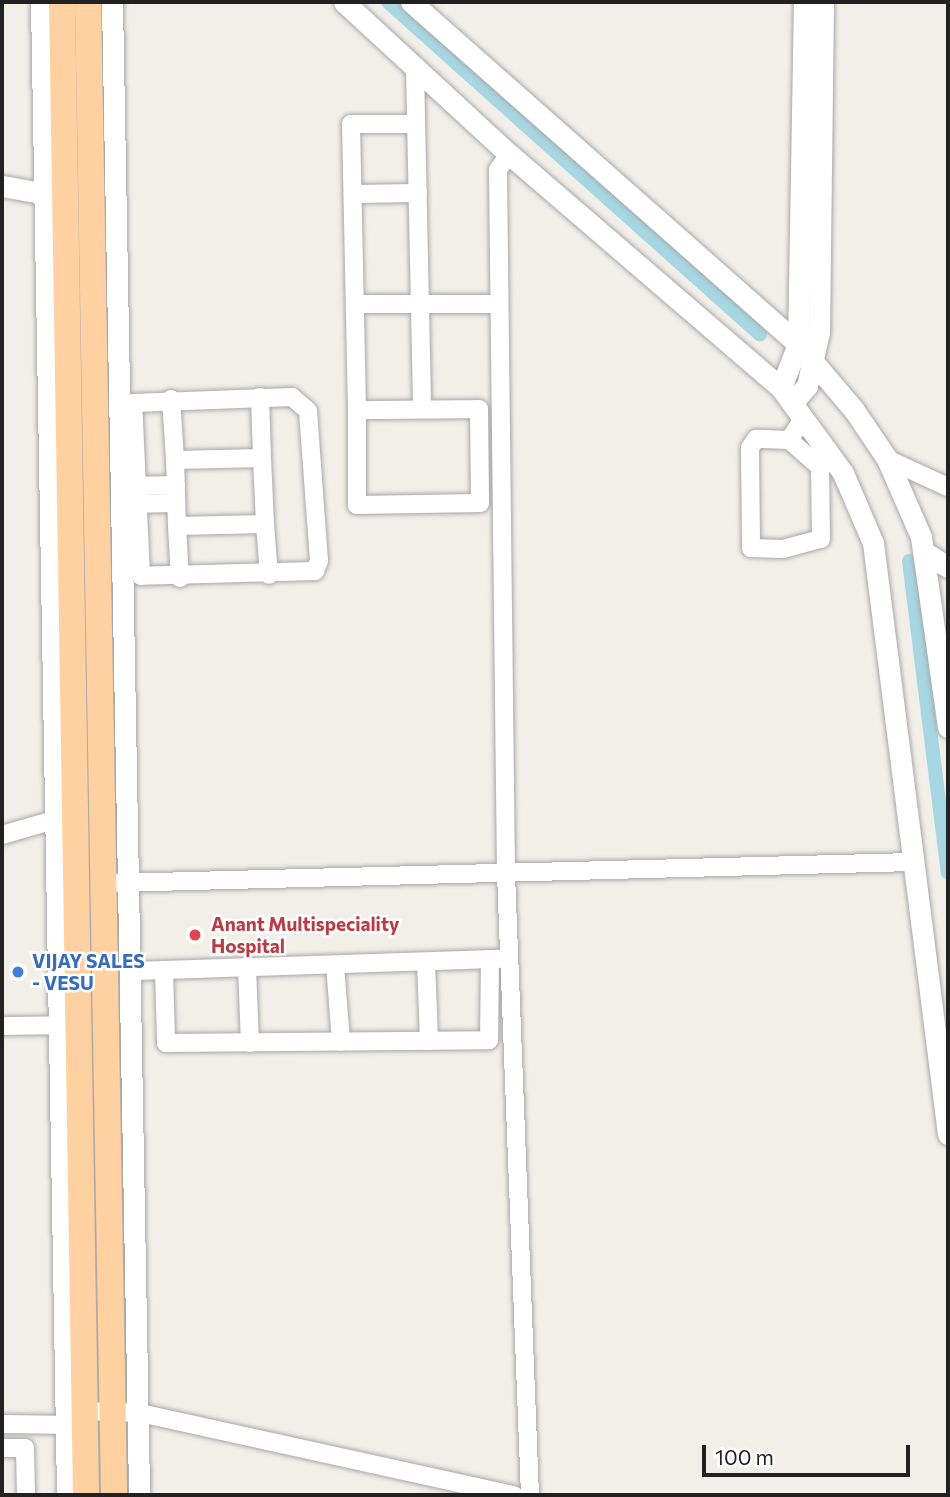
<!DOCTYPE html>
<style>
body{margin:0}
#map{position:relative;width:950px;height:1497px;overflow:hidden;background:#f2eee8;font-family:Commissioner,sans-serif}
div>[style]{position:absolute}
.canal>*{height:14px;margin:-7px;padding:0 7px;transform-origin:7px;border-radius:7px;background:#a6d7e2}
.roads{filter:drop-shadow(0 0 2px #a8a8a8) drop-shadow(0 0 2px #a8a8a8)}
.minor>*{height:18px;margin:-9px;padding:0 9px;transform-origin:9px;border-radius:9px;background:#fff}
.tertiary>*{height:21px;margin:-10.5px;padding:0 10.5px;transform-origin:10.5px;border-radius:10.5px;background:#fff}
.primary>*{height:26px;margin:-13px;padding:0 13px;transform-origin:13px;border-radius:13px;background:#ffd1a0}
.dots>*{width:19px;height:19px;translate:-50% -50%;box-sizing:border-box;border:4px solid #fff;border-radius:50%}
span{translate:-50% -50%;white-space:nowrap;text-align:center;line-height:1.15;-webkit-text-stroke:5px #fff;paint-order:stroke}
.health-label{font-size:19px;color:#be3a42;font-weight:700}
.left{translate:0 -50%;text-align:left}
.shop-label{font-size:19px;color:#366cbe;font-weight:700}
.frame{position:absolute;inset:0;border:4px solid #212121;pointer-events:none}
.scale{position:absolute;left:702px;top:1445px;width:208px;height:32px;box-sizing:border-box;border:4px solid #212121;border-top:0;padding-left:9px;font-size:21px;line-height:24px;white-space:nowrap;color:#212121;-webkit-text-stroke:5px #fff;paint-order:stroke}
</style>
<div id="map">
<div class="canal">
<i style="left:388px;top:2px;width:499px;rotate:41.8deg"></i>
<i style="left:909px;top:561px;width:314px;rotate:82.9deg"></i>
</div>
<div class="roads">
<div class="minor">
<i style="left:415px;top:69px;width:340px;rotate:88.8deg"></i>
<i style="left:509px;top:154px;width:19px;rotate:125deg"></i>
<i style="left:498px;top:170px;width:704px;rotate:89.35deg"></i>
<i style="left:506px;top:874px;width:621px;rotate:87.79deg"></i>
<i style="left:353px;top:194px;width:65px;rotate:-0.9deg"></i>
<i style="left:355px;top:304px;width:144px"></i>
<i style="left:260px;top:397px;width:61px;rotate:88.1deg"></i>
<i style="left:292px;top:397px;width:21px;rotate:41deg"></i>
<i style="left:308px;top:411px;width:150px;rotate:85.8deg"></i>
<i style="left:319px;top:561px;width:11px;rotate:112deg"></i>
<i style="left:315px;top:571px;width:174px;rotate:178.4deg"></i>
<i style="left:141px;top:576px;width:173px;rotate:-92.6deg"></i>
<i style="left:133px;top:403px;width:159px;rotate:-2.2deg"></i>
<i style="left:171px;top:399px;width:61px;rotate:86.2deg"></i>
<i style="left:357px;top:410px;width:95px;rotate:90deg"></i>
<i style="left:357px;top:505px;width:123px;rotate:-0.9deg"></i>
<i style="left:480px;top:503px;width:94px;rotate:-90.6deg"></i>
<i style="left:479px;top:409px;width:122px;rotate:179.5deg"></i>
<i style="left:357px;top:410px;width:286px;rotate:-91.2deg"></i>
<i style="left:351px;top:124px;width:65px"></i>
<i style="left:789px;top:440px;width:33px;rotate:-178deg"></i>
<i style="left:756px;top:439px;width:11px;rotate:124deg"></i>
<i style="left:750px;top:448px;width:100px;rotate:89.4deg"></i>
<i style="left:751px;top:548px;width:32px;rotate:2deg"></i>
<i style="left:783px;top:549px;width:39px;rotate:-15deg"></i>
<i style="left:821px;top:539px;width:72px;rotate:-90.8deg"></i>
<i style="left:820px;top:467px;width:41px;rotate:-138.9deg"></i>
<i style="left:789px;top:440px;width:25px;rotate:-56deg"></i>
<i style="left:262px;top:458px;width:66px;rotate:87.4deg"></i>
<i style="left:265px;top:524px;width:88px;rotate:178.7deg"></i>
<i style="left:177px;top:526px;width:66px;rotate:-91.7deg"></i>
<i style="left:175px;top:460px;width:87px;rotate:-1.3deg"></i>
<i style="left:887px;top:459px;width:67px;rotate:24.7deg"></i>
<i style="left:126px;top:486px;width:50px;rotate:-1.1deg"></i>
<i style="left:124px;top:504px;width:52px;rotate:-1.1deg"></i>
<i style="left:265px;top:524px;width:51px;rotate:85.5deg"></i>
<i style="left:177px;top:526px;width:52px;rotate:86.7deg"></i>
<i style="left:2px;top:835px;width:69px;rotate:-16.1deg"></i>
<i style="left:116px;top:883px;width:797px;rotate:-1.51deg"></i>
<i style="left:426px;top:962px;width:79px;rotate:87.8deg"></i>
<i style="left:335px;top:965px;width:77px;rotate:85.5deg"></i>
<i style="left:247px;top:968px;width:75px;rotate:87.7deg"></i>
<i style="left:164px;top:970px;width:73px;rotate:88.4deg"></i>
<i style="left:166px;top:1043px;width:323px;rotate:-0.5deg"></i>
<i style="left:489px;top:1040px;width:80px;rotate:-89.3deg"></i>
<i style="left:134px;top:971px;width:367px;rotate:-1.9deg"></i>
<i style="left:2px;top:1026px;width:69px;rotate:-0.8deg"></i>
<i style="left:84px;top:1411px;width:56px;rotate:2deg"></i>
<i style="left:140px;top:1413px;width:383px;rotate:12.4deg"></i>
<i style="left:2px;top:1424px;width:75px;rotate:0.8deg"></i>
<i style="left:2px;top:1448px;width:23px"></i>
<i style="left:25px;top:1448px;width:47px;rotate:88.8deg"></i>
</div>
<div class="tertiary">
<i style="left:41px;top:2px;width:1493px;rotate:89deg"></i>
<i style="left:112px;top:2px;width:1493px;rotate:88.96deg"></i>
<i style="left:344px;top:2px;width:224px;rotate:42.7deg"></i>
<i style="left:509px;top:154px;width:359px;rotate:40.7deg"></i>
<i style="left:781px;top:388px;width:105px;rotate:53.9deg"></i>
<i style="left:843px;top:473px;width:76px;rotate:66.8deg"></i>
<i style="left:873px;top:543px;width:596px;rotate:82.77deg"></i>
<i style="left:411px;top:2px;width:516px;rotate:41.47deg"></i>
<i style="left:798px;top:344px;width:87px;rotate:49.7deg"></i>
<i style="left:854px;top:410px;width:59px;rotate:56deg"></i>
<i style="left:887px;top:459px;width:85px;rotate:66.4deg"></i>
<i style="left:921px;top:537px;width:192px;rotate:81.9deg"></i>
<i style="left:2px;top:186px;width:57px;rotate:10.1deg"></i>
<i style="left:781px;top:388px;width:47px;rotate:-68.9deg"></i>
<i style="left:798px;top:344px;width:342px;rotate:-89deg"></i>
<i style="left:792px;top:403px;width:23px;rotate:-49deg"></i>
<i style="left:807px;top:386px;width:55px;rotate:-77.5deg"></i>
<i style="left:819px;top:332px;width:330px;rotate:-89.3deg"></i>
<i style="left:924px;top:552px;width:28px;rotate:32deg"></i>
</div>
<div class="primary">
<i style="left:62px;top:2px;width:1493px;rotate:89.08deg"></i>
<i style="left:88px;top:2px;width:1493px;rotate:89deg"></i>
</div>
</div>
<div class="dots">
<i style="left:195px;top:935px;background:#e0444e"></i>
<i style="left:18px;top:972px;background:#3f7fe0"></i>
</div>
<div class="health-label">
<span class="left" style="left:211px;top:935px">Anant Multispeciality<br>Hospital</span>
</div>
<div class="shop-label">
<span class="left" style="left:32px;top:972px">VIJAY SALES<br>- VESU</span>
</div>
<div class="frame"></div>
<div class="scale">100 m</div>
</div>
